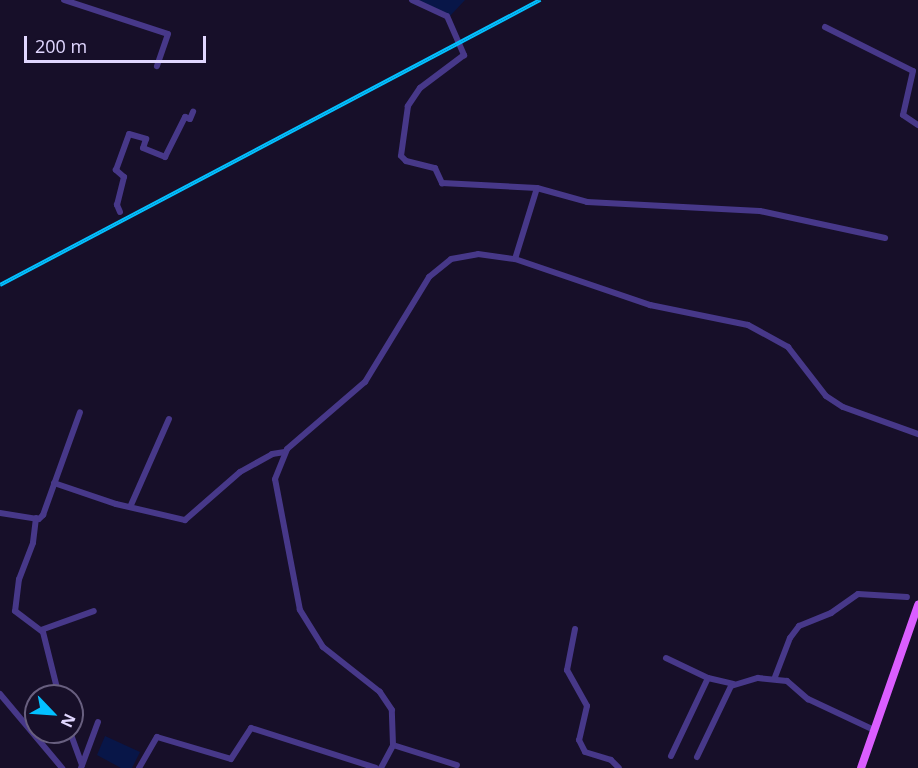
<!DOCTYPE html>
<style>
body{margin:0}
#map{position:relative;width:918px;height:768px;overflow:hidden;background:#170f29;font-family:"Open Sans",sans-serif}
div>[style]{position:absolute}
.water>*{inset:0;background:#081648}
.minor>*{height:6px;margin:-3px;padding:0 3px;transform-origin:3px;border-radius:3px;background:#473889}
.major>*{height:8px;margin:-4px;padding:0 4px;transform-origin:4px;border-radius:4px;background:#db5eff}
.rail>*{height:4px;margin-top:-2px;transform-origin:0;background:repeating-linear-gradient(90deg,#170f29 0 4.5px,#03c0ff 0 9px);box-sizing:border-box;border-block:2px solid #03c0ff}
span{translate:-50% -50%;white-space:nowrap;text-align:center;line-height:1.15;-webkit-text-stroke:5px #170f29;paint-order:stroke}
.north{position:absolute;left:24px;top:684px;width:60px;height:60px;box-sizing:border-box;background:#170f29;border:2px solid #685f7f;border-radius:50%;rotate:115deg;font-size:16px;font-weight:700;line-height:24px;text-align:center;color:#e1d7ff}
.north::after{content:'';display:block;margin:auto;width:21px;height:27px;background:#03c0ff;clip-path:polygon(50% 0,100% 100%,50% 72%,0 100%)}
.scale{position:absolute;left:24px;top:36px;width:182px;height:27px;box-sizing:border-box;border:3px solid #e1d7ff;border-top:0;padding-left:8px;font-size:18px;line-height:21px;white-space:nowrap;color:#e1d7ff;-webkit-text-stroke:4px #170f29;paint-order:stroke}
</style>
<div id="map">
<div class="water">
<i style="clip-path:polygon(419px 0,465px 0,450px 16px)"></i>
<i style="clip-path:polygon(105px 736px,140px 752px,132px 768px,121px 768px,97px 755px)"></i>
</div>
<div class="minor">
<i style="left:64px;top:0;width:109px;rotate:18.1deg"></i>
<i style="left:168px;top:34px;width:34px;rotate:109deg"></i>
<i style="left:412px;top:0;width:38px;rotate:25deg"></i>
<i style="left:447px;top:16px;width:43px;rotate:66.4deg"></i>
<i style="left:464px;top:55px;width:55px;rotate:143.1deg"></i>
<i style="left:420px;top:88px;width:22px;rotate:124deg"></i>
<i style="left:408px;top:106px;width:50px;rotate:98deg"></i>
<i style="left:401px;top:156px;width:7px;rotate:45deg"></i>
<i style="left:406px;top:161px;width:30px;rotate:14deg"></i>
<i style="left:435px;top:168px;width:17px;rotate:65deg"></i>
<i style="left:442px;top:183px;width:95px;rotate:3deg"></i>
<i style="left:537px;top:188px;width:52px;rotate:15.6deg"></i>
<i style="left:587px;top:202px;width:173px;rotate:3deg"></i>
<i style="left:760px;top:211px;width:128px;rotate:12.2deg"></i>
<i style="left:825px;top:27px;width:98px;rotate:26.6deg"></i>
<i style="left:913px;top:71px;width:45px;rotate:102.8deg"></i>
<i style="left:903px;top:115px;width:18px;rotate:34deg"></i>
<i style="left:120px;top:212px;width:8px;rotate:-113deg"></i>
<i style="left:117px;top:205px;width:29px;rotate:-76deg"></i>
<i style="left:124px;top:177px;width:11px;rotate:-139deg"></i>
<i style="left:116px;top:170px;width:38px;rotate:-70deg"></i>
<i style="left:129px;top:134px;width:18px;rotate:16deg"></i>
<i style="left:146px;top:139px;width:9px;rotate:108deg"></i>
<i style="left:143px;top:148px;width:24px;rotate:22deg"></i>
<i style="left:165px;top:157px;width:45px;rotate:-63.4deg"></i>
<i style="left:185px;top:117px;width:5px;rotate:22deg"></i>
<i style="left:190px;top:119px;width:8px;rotate:-67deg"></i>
<i style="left:515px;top:259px;width:74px;rotate:-72.8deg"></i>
<i style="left:54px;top:483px;width:65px;rotate:18.7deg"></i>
<i style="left:116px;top:504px;width:71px;rotate:13.1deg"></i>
<i style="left:185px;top:520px;width:73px;rotate:-41.1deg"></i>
<i style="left:240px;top:472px;width:37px;rotate:-29deg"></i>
<i style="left:272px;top:454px;width:13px;rotate:-9deg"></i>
<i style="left:131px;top:505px;width:94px;rotate:-66.2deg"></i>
<i style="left:0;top:513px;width:39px;rotate:9deg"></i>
<i style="left:39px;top:519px;width:6px;rotate:-45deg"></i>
<i style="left:43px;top:515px;width:109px;rotate:-70.2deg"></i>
<i style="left:36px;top:518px;width:25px;rotate:97deg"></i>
<i style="left:33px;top:543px;width:39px;rotate:111deg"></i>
<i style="left:19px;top:579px;width:32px;rotate:97deg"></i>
<i style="left:15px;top:611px;width:35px;rotate:37deg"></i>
<i style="left:43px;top:632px;width:66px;rotate:76deg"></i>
<i style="left:575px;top:629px;width:42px;rotate:101deg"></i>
<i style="left:567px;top:670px;width:41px;rotate:60.9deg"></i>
<i style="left:587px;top:706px;width:35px;rotate:103deg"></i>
<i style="left:579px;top:740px;width:13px;rotate:63deg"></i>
<i style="left:585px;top:752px;width:27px;rotate:17deg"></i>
<i style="left:611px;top:760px;width:11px;rotate:45deg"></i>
<i style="left:41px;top:630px;width:56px;rotate:-19.7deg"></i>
<i style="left:666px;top:658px;width:47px;rotate:25.5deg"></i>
<i style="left:708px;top:678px;width:26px;rotate:13deg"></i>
<i style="left:775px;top:677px;width:42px;rotate:-69deg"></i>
<i style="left:790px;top:638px;width:15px;rotate:-53deg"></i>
<i style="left:799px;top:626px;width:35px;rotate:-22deg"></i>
<i style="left:831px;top:613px;width:33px;rotate:-35deg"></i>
<i style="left:858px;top:594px;width:49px;rotate:3.5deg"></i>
<i style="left:0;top:694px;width:97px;rotate:50deg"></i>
<i style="left:70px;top:732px;width:35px;rotate:70deg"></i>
<i style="left:393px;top:745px;width:67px;rotate:17.4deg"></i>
<i style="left:671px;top:756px;width:86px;rotate:-64.6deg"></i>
<i style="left:697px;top:757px;width:79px;rotate:-64.4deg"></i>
<i style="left:731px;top:686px;width:28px;rotate:-17deg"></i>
<i style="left:758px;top:678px;width:29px;rotate:6deg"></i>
<i style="left:787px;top:681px;width:28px;rotate:41deg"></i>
<i style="left:808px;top:699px;width:73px;rotate:25.2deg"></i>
<i style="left:81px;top:768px;width:49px;rotate:-69.7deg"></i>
<i style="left:139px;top:768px;width:36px;rotate:-60deg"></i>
<i style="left:157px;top:737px;width:77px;rotate:16.6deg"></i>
<i style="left:231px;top:759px;width:37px;rotate:-57deg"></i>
<i style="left:251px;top:728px;width:131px;rotate:17.7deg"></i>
<i style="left:381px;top:768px;width:26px;rotate:-62deg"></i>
<i style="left:393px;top:745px;width:35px;rotate:-92deg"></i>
<i style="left:392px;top:710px;width:22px;rotate:-124deg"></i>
<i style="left:380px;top:692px;width:73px;rotate:-141.7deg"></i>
<i style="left:323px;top:647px;width:44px;rotate:-121.9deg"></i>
<i style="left:300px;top:610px;width:133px;rotate:-100.8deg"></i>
<i style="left:275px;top:479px;width:32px;rotate:-68deg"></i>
<i style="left:287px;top:449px;width:103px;rotate:-40.7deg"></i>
<i style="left:365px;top:382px;width:123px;rotate:-58.6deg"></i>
<i style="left:429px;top:277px;width:28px;rotate:-39deg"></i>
<i style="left:451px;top:259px;width:27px;rotate:-10deg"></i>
<i style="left:478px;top:254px;width:37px;rotate:8deg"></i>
<i style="left:515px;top:259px;width:143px;rotate:18.8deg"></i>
<i style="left:650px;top:305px;width:100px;rotate:11.5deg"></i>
<i style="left:748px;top:325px;width:46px;rotate:28.8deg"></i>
<i style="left:788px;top:347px;width:62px;rotate:52.2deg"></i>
<i style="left:826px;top:396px;width:20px;rotate:33deg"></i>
<i style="left:843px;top:407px;width:80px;rotate:19.8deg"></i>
</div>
<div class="major">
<i style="left:861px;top:768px;width:173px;rotate:-70.7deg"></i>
</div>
<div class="rail">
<i style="left:0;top:285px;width:611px;rotate:-27.82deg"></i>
</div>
<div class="north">N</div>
<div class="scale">200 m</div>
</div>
